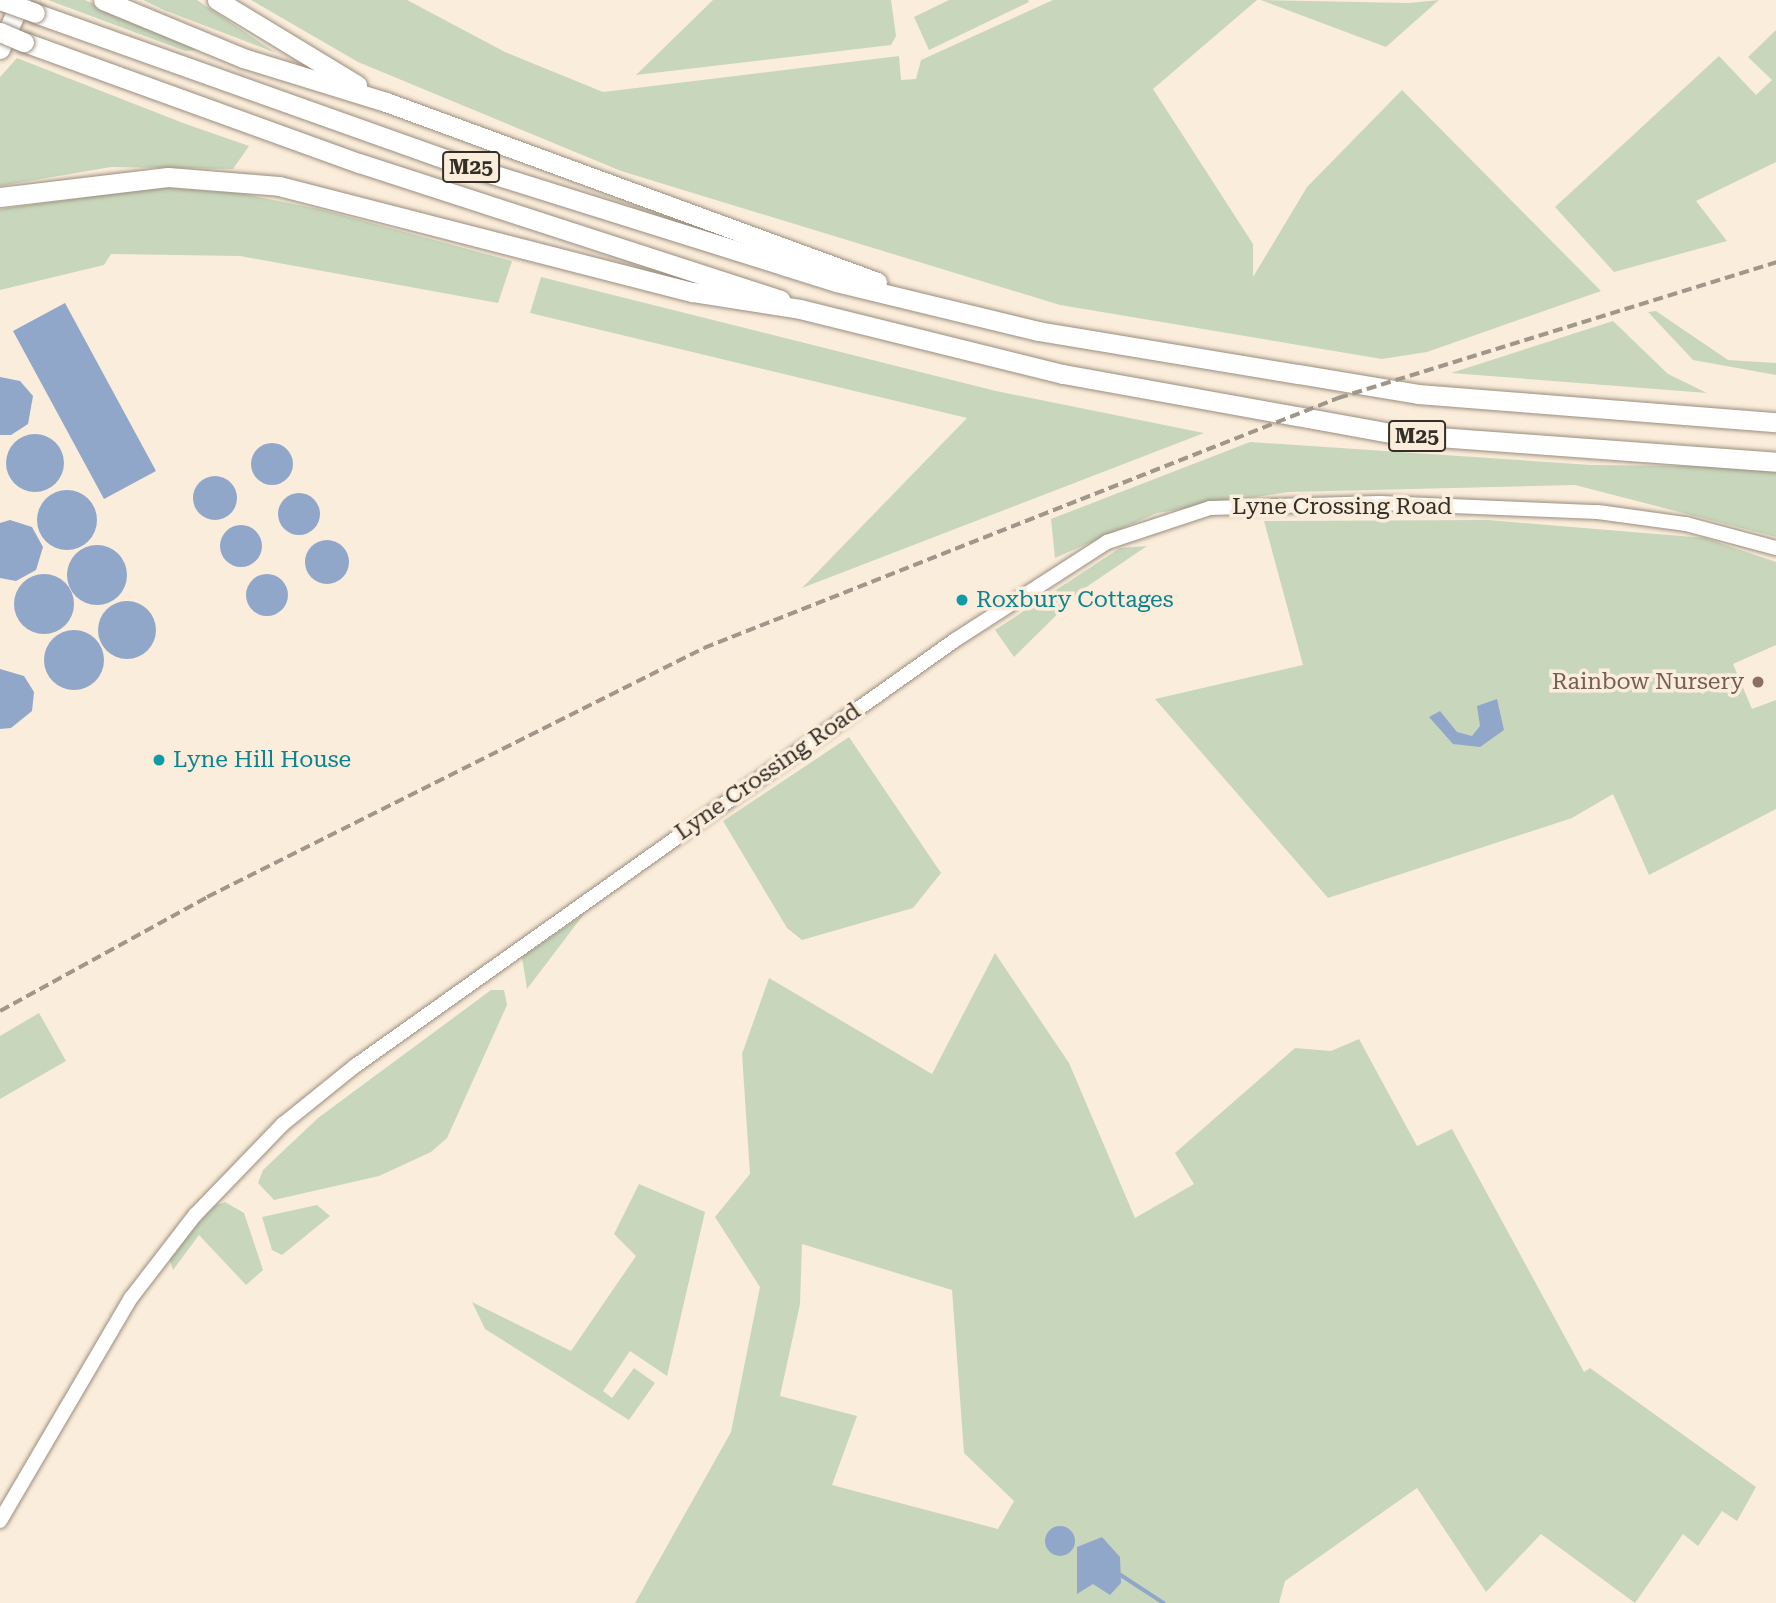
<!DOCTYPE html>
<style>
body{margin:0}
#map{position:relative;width:1776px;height:1603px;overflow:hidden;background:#fbeddb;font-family:"Roboto Serif",serif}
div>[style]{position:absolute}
.green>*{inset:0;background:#c8d7bc}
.water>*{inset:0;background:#91a7c9}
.round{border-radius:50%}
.stream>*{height:3.5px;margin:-1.75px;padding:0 1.75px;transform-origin:1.75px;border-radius:1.75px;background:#91a7c9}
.roads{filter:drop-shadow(0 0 2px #9a8d7e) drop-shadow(0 0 2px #9a8d7e)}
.secondary>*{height:14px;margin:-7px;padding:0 7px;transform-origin:7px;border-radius:7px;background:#fff}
.highway>*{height:19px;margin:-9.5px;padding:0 9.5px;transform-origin:9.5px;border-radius:9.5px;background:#fff}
.rail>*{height:3.5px;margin-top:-1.75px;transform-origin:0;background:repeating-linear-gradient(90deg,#a09689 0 10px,transparent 0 15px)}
.bridges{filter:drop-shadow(0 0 2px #9a8d7e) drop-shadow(0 0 2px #9a8d7e)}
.highway-bridge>*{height:19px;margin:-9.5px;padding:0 9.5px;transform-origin:9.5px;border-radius:9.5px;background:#fff}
.dots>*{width:19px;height:19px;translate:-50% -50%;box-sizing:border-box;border:4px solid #fbeddb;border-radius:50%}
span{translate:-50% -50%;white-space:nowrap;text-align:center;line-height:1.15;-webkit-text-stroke:7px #fbeddb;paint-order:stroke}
.shield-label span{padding:2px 5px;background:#fbeddb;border:2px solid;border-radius:5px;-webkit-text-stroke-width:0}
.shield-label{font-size:21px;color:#332e27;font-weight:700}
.street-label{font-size:23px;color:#332e27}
.culture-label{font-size:23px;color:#0d838f}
.left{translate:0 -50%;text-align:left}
.education-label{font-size:23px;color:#785e54}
.right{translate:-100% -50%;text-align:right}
</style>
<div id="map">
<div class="green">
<i style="clip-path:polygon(48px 0,85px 0,197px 50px,185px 51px)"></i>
<i style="clip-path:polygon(143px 0,197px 0,276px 53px,164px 10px)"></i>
<i style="clip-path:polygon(251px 0,407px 0,505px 52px,603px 92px,899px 56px,901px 80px,916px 79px,921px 60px,1053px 0,1257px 0,1153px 89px,1253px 244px,1253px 277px,1307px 187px,1402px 90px,1601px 291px,1427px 352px,1382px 359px,1060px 305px,621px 171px,358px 62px)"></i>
<i style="clip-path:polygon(713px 0,891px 0,896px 36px,891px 45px,636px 75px)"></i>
<i style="clip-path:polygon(949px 0,1028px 0,1029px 2px,929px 50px,914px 17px)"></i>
<i style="clip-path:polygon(1261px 0,1409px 3px,1439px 0,1386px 47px)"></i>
<i style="clip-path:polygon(1776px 30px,1776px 162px,1696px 201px,1727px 241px,1614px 272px,1555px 207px,1719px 56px,1756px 95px,1772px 80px,1748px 57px)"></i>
<i style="clip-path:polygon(17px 58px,183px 123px,249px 146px,233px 169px,111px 167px,0 186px,0 77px)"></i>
<i style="clip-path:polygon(161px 187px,238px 193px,319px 209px,512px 261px,498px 303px,240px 256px,111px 254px,104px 265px,0 290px,0 209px)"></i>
<i style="clip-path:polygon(541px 277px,996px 391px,1204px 433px,802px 588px,967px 418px,530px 313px)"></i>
<i style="clip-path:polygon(1656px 311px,1728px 360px,1776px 363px,1776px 375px,1693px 360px,1648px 312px)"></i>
<i style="clip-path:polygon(1613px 321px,1668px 374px,1707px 393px,1451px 373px)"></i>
<i style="clip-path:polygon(1250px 442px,1591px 465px,1776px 467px,1776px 537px,1575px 485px,1288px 492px,1157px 513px,1055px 558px,1051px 519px)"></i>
<i style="clip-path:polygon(1487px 520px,1705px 538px,1776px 562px,1776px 645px,1733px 664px,1752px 709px,1776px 700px,1776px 809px,1649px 875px,1613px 794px,1572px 818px,1328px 898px,1155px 699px,1303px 665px,1264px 521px)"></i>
<i style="clip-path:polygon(1147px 546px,1082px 590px,1014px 657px,995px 630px,1120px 548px)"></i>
<i style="clip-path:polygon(849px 737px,941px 873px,913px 908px,802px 940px,787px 928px,723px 821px)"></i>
<i style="clip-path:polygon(584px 914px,527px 989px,522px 957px)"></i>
<i style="clip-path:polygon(evenodd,995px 953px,1069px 1063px,1135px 1218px,1194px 1184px,1175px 1153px,1295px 1048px,1331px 1051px,1359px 1039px,1417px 1146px,1452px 1129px,1584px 1372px,1590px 1368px,1756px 1487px,1737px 1521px,1722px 1511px,1698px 1546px,1683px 1534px,1635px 1603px,1541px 1534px,1486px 1592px,1417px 1488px,1285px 1581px,1279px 1603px,635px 1603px,731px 1432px,760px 1287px,715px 1217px,750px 1174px,742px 1054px,769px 978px,932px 1074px,995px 953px,802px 1244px,952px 1290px,964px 1453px,1014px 1501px,998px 1529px,832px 1485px,857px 1416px,780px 1396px,800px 1304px,802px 1244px)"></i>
<i style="clip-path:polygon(491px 990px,504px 990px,507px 1005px,447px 1138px,431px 1152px,379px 1176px,274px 1200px,258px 1183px,263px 1170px,318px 1118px)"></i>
<i style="clip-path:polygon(39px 1013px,66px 1061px,0 1099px,0 1036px)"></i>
<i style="clip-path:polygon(639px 1184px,705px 1212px,667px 1376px,630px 1351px,603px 1391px,612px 1398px,634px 1368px,655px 1383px,629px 1420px,485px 1329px,472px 1302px,571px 1351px,636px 1256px,614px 1234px)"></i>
<i style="clip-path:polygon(225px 1202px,244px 1213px,263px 1270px,246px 1285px,199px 1235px,173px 1270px,169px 1257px,214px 1206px)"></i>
<i style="clip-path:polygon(317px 1205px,330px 1216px,282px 1255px,272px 1250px,262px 1217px)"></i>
</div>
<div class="water">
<i style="clip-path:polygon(65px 303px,156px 471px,104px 499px,13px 331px)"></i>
<i style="clip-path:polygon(0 377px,20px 381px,33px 396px,28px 424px,11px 435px,0 435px)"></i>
<i class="round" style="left:6px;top:434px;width:58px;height:58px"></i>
<i class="round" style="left:251px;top:443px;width:42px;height:42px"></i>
<i class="round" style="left:193px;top:476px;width:44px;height:44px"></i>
<i class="round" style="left:37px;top:490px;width:60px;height:60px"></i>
<i class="round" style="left:278px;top:493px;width:42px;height:42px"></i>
<i style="clip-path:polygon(10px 520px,32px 527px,43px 547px,36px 570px,16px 581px,0 578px,0 523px)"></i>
<i class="round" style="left:220px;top:525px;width:42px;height:42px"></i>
<i class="round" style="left:305px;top:540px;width:44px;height:44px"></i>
<i class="round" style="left:67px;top:545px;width:60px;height:60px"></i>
<i class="round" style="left:246px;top:574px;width:42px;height:42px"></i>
<i class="round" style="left:14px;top:574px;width:60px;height:60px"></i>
<i class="round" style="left:98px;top:601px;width:58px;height:58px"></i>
<i class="round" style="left:44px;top:630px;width:60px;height:60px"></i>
<i style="clip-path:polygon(0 669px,24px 676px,34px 692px,32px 711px,11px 728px,0 729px)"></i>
<i style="clip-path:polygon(1497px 699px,1504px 730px,1480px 747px,1453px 744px,1429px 717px,1440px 711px,1457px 732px,1472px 736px,1480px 726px,1477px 706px)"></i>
<i class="round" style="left:1045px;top:1526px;width:30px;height:30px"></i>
<i style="clip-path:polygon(1102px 1537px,1120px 1557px,1121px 1583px,1110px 1595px,1093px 1584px,1077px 1594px,1077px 1547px)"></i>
</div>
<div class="stream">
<i style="left:1121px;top:1575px;width:51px;rotate:33.1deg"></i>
</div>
<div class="roads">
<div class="secondary">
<i style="left:0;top:1521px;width:259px;rotate:-59.6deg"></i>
<i style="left:131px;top:1298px;width:105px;rotate:-52.4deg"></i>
<i style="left:195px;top:1215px;width:127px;rotate:-46deg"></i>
<i style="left:283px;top:1124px;width:92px;rotate:-38.9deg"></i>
<i style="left:355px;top:1066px;width:736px;rotate:-35.37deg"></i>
<i style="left:955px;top:640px;width:181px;rotate:-32.8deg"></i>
<i style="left:1107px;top:542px;width:108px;rotate:-18.3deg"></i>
<i style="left:1210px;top:508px;width:170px;rotate:-1.7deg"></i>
<i style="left:1380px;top:503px;width:218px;rotate:2.4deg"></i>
<i style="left:1598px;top:512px;width:89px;rotate:7.8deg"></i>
<i style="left:1686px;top:524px;width:93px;rotate:14.9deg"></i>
</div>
<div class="highway">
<i style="left:103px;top:0;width:152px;rotate:22.5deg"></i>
<i style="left:243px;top:58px;width:150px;rotate:17.1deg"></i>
<i style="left:386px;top:102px;width:523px;rotate:20.13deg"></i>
<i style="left:217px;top:0;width:164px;rotate:31.3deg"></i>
<i style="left:35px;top:13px;width:451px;rotate:19.6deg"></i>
<i style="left:460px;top:164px;width:394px;rotate:17.4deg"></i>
<i style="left:836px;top:282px;width:208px;rotate:13.6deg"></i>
<i style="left:1038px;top:331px;width:385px;rotate:9.4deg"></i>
<i style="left:1418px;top:394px;width:359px;rotate:4.5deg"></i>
<i style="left:24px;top:42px;width:356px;rotate:19.9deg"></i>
<i style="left:359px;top:163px;width:443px;rotate:18deg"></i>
<i style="left:0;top:49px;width:53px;rotate:-66.8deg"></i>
<i style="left:0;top:197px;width:169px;rotate:-6.8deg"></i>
<i style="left:168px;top:177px;width:111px;rotate:4.6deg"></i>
<i style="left:279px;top:186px;width:427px;rotate:14.4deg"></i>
<i style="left:693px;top:292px;width:108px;rotate:9deg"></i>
<i style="left:800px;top:309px;width:271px;rotate:13.9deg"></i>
<i style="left:1063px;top:374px;width:339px;rotate:10.2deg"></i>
<i style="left:1397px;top:434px;width:380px;rotate:4.2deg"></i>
</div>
</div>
<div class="rail">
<i style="left:0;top:1011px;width:236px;rotate:-28.8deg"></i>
<i style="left:207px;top:897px;width:556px;rotate:-26.61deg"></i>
<i style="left:704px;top:648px;width:682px;rotate:-21.52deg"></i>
<i style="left:1338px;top:398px;width:459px;rotate:-17.2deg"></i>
</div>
<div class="bridges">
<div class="highway-bridge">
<i style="left:0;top:0;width:37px;rotate:20deg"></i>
<i style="left:0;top:32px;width:26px;rotate:23deg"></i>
</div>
</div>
<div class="dots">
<i style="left:962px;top:600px;background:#0f9aa8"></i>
<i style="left:1758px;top:682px;background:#8d6e63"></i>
<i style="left:159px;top:760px;background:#0f9aa8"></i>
</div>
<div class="shield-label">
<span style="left:471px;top:167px">M25</span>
<span style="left:1417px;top:436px">M25</span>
</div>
<div class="street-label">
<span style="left:1342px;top:507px">Lyne Crossing Road</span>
<span style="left:768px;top:772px;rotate:-35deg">Lyne Crossing Road</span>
</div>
<div class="culture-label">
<span class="left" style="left:976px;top:600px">Roxbury Cottages</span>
<span class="left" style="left:173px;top:760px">Lyne Hill House</span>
</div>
<div class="education-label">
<span class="right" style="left:1744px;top:682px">Rainbow Nursery</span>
</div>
</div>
